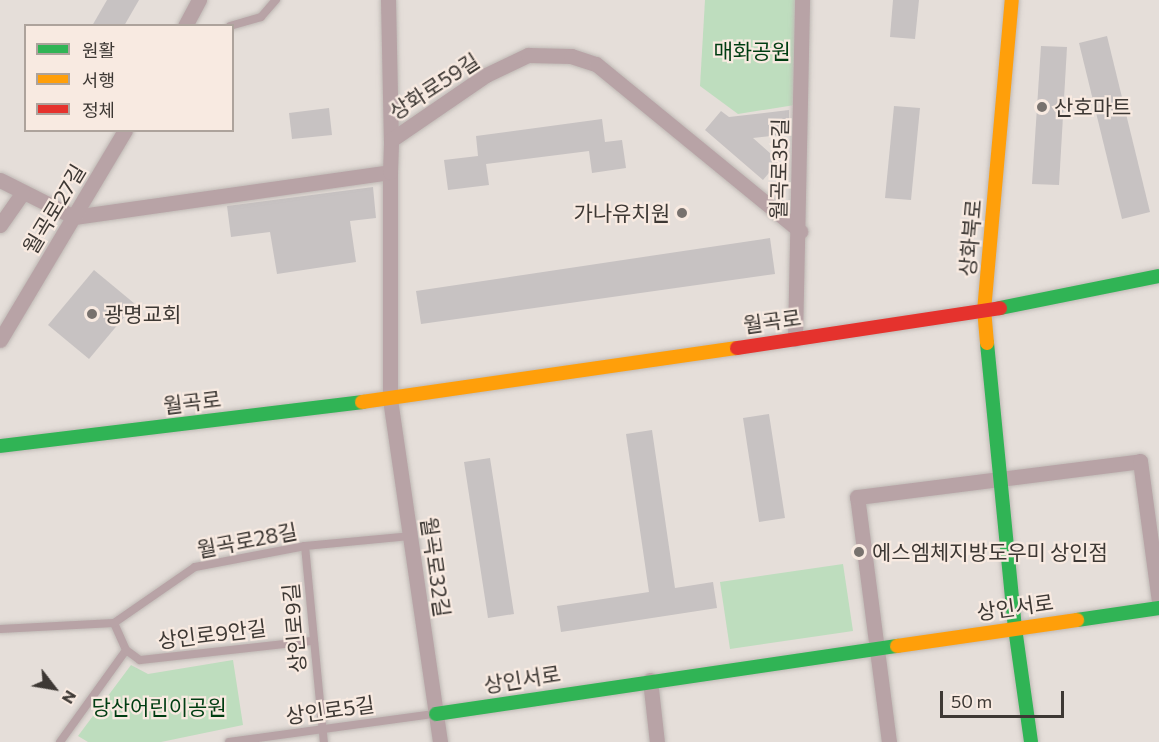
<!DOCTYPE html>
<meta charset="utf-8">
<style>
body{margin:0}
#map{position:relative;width:1159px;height:742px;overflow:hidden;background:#e5ded9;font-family:Commissioner,"Noto Sans KR",sans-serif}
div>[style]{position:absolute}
.green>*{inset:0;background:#beddbe}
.building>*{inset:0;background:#c7c2c2}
.roads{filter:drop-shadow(0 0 2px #bfb9b5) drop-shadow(0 0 2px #bfb9b5)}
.lane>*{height:8px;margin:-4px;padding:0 4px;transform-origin:4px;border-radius:4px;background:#b8a3a6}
.street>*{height:15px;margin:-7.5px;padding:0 7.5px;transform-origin:7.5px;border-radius:7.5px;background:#b8a3a6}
.fast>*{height:14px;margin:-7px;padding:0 7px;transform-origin:7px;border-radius:7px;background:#30b455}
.slow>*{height:14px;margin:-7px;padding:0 7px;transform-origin:7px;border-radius:7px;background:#ff9f0a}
.jam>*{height:14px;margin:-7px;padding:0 7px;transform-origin:7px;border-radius:7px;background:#e5322d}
.dots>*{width:16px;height:16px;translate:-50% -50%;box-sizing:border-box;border:3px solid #f8eae1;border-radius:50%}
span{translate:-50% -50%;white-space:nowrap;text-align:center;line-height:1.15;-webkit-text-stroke:4.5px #f8eae1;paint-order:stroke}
.park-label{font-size:21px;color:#003d12}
.street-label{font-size:21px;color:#3d3834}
.poi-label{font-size:21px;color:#3d3834}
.left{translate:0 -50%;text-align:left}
.right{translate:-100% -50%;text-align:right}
.legend{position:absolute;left:24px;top:24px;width:210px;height:108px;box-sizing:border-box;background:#f8eae1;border:2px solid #ada39c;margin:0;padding:8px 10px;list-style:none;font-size:18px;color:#3d3834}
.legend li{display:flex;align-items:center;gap:12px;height:30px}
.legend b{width:30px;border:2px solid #ada39c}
.north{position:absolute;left:24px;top:658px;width:60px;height:60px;-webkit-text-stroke:4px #f8eae1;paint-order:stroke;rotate:121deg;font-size:16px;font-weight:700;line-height:24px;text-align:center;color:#3d3834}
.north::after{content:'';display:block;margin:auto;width:21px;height:27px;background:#3d3834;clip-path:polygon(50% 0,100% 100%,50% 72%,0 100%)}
.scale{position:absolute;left:940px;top:691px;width:124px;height:27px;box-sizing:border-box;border:3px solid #3d3834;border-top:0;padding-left:8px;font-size:18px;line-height:21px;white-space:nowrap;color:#3d3834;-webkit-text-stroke:4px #f8eae1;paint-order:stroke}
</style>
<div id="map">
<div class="green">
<i style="clip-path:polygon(705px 0,802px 0,801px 104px,738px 114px,700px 86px)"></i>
<i style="clip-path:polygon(843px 564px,853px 631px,730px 649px,720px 582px)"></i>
<i style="clip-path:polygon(233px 660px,243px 725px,161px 742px,88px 742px,78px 736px,131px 665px,148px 674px)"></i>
</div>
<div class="building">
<i style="clip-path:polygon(107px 0,139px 0,124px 26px,92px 26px)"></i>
<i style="clip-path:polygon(893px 0,919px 0,915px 39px,890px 37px)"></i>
<i style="clip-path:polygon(1107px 36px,1150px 212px,1122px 219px,1079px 43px)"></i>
<i style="clip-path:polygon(1041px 46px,1067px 47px,1059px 185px,1032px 184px)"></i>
<i style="clip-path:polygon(894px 106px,920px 108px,911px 200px,885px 198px)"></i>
<i style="clip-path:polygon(329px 108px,332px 135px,292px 139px,289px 113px)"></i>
<i style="clip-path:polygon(789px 110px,789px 134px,753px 138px,779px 161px,763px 180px,705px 130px,721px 111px,729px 117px)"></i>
<i style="clip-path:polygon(602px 119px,605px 142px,622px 140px,626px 168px,592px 173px,589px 151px,486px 164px,489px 185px,448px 190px,444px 160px,478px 156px,476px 136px)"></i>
<i style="clip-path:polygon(373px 187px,376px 218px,350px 221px,356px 262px,277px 274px,270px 232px,231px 237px,227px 206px)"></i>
<i style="clip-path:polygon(770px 238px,775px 274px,421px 324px,416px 291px)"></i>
<i style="clip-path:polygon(94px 270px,135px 304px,89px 359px,48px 325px)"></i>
<i style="clip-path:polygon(769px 414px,785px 518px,759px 522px,743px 418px)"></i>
<i style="clip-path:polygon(652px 430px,675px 588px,713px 582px,717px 608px,561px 632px,557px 606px,649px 592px,626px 434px)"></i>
<i style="clip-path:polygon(490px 458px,514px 614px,488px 618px,464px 462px)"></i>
</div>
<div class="roads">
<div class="lane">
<i style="left:230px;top:26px;width:32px;rotate:-16deg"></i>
<i style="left:261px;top:17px;width:23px;rotate:-49deg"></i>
<i style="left:305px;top:546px;width:197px;rotate:84.5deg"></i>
<i style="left:114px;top:623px;width:30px;rotate:66deg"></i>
<i style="left:0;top:629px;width:114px;rotate:-3deg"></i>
<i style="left:114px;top:623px;width:98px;rotate:-34.7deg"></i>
<i style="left:195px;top:567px;width:112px;rotate:-10.8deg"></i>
<i style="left:305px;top:546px;width:105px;rotate:-5.4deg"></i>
<i style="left:60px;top:742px;width:113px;rotate:-54.3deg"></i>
<i style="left:126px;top:650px;width:17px;rotate:36deg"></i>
<i style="left:140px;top:660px;width:173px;rotate:-6.3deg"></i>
<i style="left:229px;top:742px;width:207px;rotate:-7.8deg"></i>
</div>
<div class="street">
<i style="left:388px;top:0;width:140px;rotate:88.8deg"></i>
<i style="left:185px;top:26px;width:30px;rotate:-62deg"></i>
<i style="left:390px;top:172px;width:227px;rotate:90deg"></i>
<i style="left:390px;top:399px;width:347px;rotate:81.7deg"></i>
<i style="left:0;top:180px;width:83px;rotate:26.6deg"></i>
<i style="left:74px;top:217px;width:319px;rotate:-8.1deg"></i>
<i style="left:390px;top:172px;width:32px;rotate:-88deg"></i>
<i style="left:391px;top:140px;width:115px;rotate:-34.4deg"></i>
<i style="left:486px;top:75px;width:47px;rotate:-25.5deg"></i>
<i style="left:528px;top:55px;width:43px;rotate:1.3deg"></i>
<i style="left:571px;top:56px;width:26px;rotate:18deg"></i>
<i style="left:596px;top:64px;width:264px;rotate:39.3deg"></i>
<i style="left:0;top:225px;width:39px;rotate:-55deg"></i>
<i style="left:795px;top:339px;width:339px;rotate:-88.8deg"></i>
<i style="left:0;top:340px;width:244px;rotate:-59.2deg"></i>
<i style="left:650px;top:680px;width:62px;rotate:83.6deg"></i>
<i style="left:889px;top:742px;width:247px;rotate:-97.4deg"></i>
<i style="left:857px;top:497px;width:285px;rotate:-7.2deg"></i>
<i style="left:1140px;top:461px;width:141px;rotate:82.3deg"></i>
</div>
<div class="fast">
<i style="left:1000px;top:308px;width:162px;rotate:-11.4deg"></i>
<i style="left:987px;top:343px;width:286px;rotate:84.4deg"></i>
<i style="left:1015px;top:628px;width:115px;rotate:82deg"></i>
<i style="left:0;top:446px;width:365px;rotate:-6.9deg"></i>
<i style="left:1077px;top:620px;width:83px;rotate:-8.3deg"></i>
<i style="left:436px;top:714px;width:466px;rotate:-8.4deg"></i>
</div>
<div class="slow">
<i style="left:987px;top:343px;width:32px;rotate:-95deg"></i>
<i style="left:984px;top:311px;width:312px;rotate:-84.9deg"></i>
<i style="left:362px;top:402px;width:379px;rotate:-8.2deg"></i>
<i style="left:897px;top:646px;width:182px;rotate:-8.2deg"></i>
</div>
<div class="jam">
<i style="left:737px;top:348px;width:266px;rotate:-8.6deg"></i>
</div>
</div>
<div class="dots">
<i style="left:1042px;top:107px;background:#78726e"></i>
<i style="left:682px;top:213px;background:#78726e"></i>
<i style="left:92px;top:314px;background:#78726e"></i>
<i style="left:859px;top:552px;background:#78726e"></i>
</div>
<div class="park-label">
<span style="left:752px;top:51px">매화공원</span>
<span style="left:159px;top:707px">당산어린이공원</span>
</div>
<div class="street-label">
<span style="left:434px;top:86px;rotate:-33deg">상화로59길</span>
<span style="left:779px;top:169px;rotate:-89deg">월곡로35길</span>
<span style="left:54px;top:209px;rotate:-59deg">월곡로27길</span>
<span style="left:970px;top:238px;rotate:-85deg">상화북로</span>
<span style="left:772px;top:321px;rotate:-8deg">월곡로</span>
<span style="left:192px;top:402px;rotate:-7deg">월곡로</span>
<span style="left:247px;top:540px;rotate:-11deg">월곡로28길</span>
<span style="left:436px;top:567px;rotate:82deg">월곡로32길</span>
<span style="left:1015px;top:607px;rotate:-8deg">상인서로</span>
<span style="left:294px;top:628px;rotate:-95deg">상인로9길</span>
<span style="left:212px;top:634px;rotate:-7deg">상인로9안길</span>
<span style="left:522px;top:679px;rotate:-9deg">상인서로</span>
<span style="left:330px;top:710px;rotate:-8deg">상인로5길</span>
</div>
<div class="poi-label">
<span class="left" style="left:1054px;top:107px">산호마트</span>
<span class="right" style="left:670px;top:213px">가나유치원</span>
<span class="left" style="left:104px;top:314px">광명교회</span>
<span class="left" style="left:872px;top:552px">에스엠체지방도우미 상인점</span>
</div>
<ul class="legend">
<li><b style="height:8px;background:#30b455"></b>원활</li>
<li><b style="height:8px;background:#ff9f0a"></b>서행</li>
<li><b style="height:8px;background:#e5322d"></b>정체</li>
</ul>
<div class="north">N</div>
<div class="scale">50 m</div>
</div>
